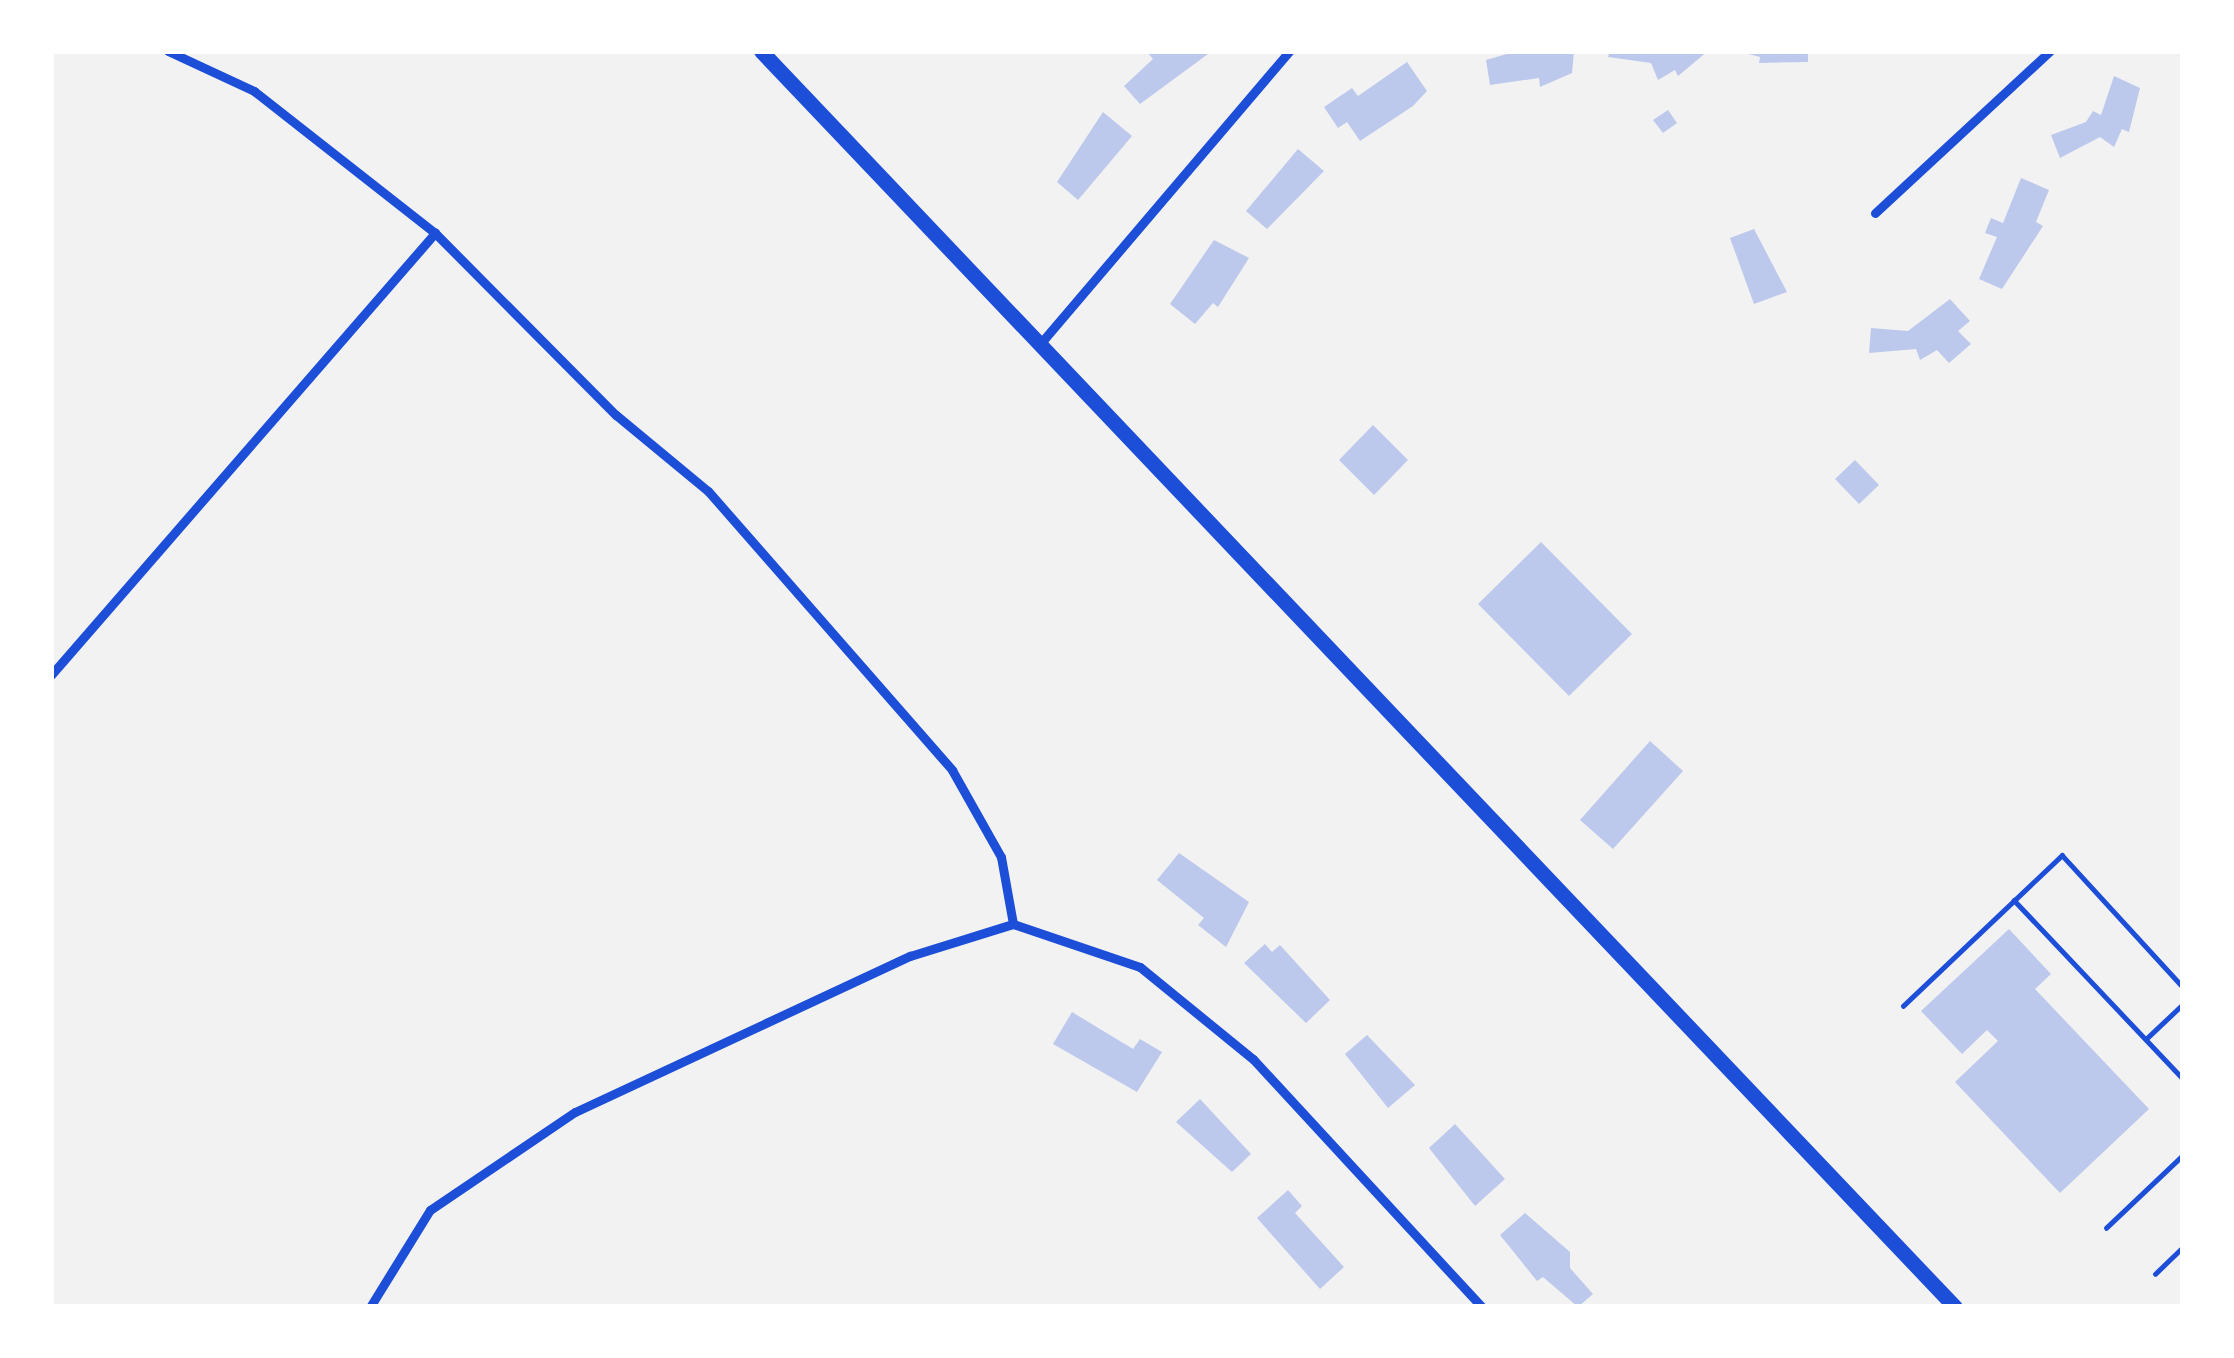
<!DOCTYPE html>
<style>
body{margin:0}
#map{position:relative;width:2234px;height:1358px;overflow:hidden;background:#f2f2f2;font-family:"PT Sans Narrow",sans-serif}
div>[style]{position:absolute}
.building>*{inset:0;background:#bdc9ec}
.service>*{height:4.5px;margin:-2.25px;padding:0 2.25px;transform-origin:2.25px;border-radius:2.25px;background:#1d4ed8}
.minor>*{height:9px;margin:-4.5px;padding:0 4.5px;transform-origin:4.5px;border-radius:4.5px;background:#1d4ed8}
.trunk>*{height:15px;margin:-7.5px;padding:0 7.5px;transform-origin:7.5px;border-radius:7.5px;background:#1d4ed8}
span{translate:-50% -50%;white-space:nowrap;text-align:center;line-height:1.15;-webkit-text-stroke:9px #fff;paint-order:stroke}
.frame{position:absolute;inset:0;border:54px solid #fff;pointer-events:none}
</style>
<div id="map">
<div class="building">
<i style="clip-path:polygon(1146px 51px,1206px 51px,1208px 54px,1140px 104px,1124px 86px,1153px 59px)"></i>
<i style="clip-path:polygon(1517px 51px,1574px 51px,1572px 73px,1540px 87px,1539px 78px,1490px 85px,1486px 60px)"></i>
<i style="clip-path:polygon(1610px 51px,1708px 51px,1678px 76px,1675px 70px,1658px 80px,1651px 63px,1608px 57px)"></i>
<i style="clip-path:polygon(1737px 51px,1808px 51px,1808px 62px,1759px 63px,1760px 57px)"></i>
<i style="clip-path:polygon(1407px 62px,1427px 91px,1413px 106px,1360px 141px,1347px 122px,1338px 128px,1324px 107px,1352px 88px,1358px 96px)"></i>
<i style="clip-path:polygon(2114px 76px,2140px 88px,2129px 132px,2122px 129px,2114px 147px,2100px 137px,2060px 158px,2051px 135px,2086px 122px,2093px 111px,2101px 115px)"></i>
<i style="clip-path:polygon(1668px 110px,1677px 123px,1663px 133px,1653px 120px)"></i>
<i style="clip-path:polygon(1103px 112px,1132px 136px,1078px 200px,1057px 182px)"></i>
<i style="clip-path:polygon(1298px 149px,1324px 171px,1267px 229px,1246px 211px)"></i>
<i style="clip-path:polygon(2021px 178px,2049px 190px,2036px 222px,2043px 226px,2002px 289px,1979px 279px,1997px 237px,1985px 233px,1991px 218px,2003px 223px)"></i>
<i style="clip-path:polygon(1754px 229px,1787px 292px,1754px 304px,1730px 238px)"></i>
<i style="clip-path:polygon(1214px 240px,1249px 258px,1218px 307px,1213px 303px,1195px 324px,1170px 304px)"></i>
<i style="clip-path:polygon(1950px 299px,1970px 321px,1958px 331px,1971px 344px,1949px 363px,1937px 350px,1920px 360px,1916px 349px,1869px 353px,1871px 328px,1908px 331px)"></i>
<i style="clip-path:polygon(1373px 425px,1408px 460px,1374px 495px,1339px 460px)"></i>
<i style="clip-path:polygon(1855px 460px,1879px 485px,1859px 504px,1835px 479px)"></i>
<i style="clip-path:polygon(1541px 542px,1632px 634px,1569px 696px,1478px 604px)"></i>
<i style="clip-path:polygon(1650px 741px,1683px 771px,1613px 849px,1580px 820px)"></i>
<i style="clip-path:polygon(1179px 853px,1249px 902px,1226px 947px,1198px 925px,1204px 918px,1157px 880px)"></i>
<i style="clip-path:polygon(2009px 929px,2051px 974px,2035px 989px,2149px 1109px,2060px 1193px,1955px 1082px,1998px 1041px,1987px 1030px,1962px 1054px,1921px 1011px)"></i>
<i style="clip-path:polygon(1265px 944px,1272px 952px,1280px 945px,1330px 1000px,1306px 1023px,1244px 963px)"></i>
<i style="clip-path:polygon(1072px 1012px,1133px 1049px,1140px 1039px,1162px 1052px,1137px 1092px,1053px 1044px)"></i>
<i style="clip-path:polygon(1367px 1035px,1415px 1085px,1388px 1108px,1345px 1054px)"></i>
<i style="clip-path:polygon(1200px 1099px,1251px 1154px,1232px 1172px,1176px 1122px)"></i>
<i style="clip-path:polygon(1455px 1124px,1505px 1179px,1475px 1206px,1429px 1148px)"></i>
<i style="clip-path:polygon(1288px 1190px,1302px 1206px,1295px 1213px,1344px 1267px,1320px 1289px,1257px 1218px)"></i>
<i style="clip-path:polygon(1525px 1213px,1570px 1252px,1570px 1268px,1593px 1294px,1578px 1307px,1543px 1277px,1537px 1281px,1500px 1235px)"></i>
</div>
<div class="service">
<i style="left:2014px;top:900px;width:246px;rotate:46.6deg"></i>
<i style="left:1903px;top:1006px;width:219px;rotate:-43.5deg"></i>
<i style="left:2062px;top:855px;width:179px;rotate:47.5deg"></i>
<i style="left:2146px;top:1039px;width:51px;rotate:-43.4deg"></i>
<i style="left:2106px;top:1228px;width:106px;rotate:-43.5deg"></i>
<i style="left:2155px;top:1274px;width:39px;rotate:-44deg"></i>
</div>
<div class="minor">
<i style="left:168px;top:51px;width:95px;rotate:24.9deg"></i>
<i style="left:254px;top:91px;width:230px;rotate:38.1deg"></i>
<i style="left:435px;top:233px;width:257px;rotate:45.2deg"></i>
<i style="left:616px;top:415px;width:119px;rotate:39.6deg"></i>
<i style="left:708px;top:491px;width:371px;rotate:48.8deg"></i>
<i style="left:952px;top:770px;width:100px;rotate:60.6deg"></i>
<i style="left:1001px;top:857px;width:68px;rotate:79.8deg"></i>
<i style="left:1875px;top:213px;width:238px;rotate:-42.8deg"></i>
<i style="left:1040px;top:344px;width:385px;rotate:-49.6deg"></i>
<i style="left:51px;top:675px;width:586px;rotate:-49.02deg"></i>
<i style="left:370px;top:1307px;width:114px;rotate:-58.3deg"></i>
<i style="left:430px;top:1210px;width:175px;rotate:-34.1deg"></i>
<i style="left:575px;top:1112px;width:370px;rotate:-25deg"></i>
<i style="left:910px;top:956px;width:108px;rotate:-17.3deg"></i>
<i style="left:1013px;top:924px;width:134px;rotate:18.7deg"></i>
<i style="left:1140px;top:967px;width:146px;rotate:39.2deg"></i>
<i style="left:1253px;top:1059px;width:338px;rotate:47.3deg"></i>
</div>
<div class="trunk">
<i style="left:761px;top:51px;width:1733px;rotate:46.45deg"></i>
</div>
<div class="frame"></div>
</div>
